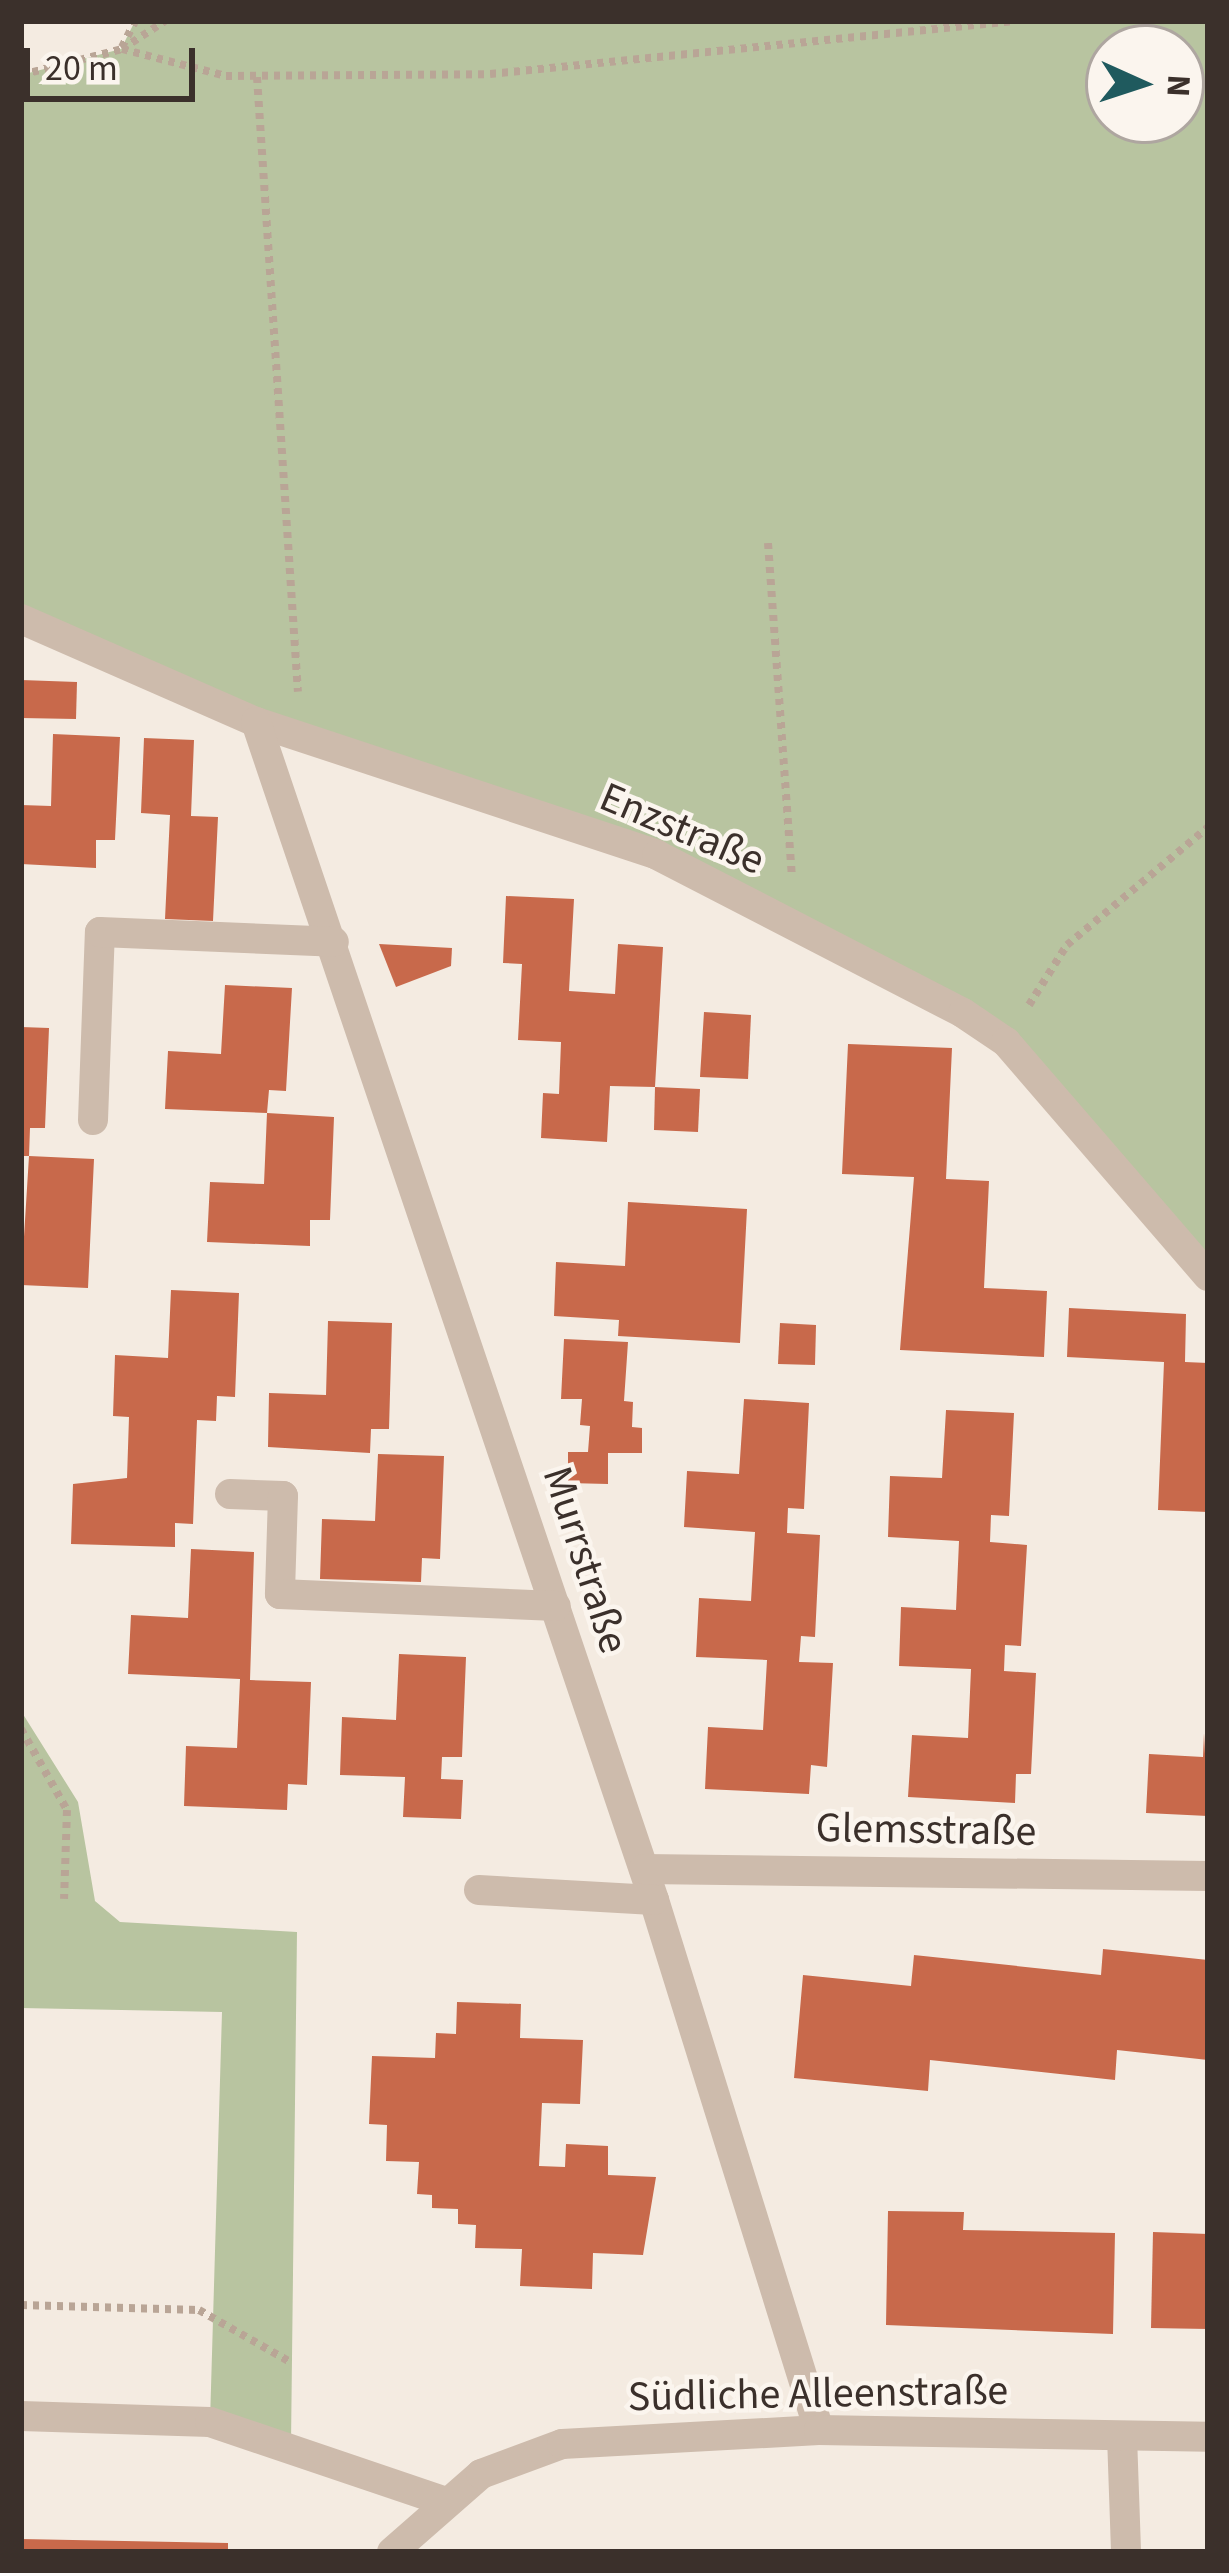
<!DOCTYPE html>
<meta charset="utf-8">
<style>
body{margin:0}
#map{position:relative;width:1229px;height:2573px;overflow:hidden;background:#f4ebe1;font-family:"Source Sans 3",sans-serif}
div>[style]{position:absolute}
.green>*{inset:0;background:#b8c4a0}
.building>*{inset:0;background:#c8694b}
.path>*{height:8px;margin-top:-4px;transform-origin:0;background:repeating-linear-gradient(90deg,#b9a596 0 6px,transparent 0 12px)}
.minor>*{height:30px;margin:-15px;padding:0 15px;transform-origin:15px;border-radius:15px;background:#cdbbac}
span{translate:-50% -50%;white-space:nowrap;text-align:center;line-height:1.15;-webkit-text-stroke:9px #fbf5ee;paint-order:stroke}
.street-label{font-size:42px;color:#3b302b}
.frame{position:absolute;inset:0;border:24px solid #3b302b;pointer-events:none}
.north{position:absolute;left:1085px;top:24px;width:120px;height:120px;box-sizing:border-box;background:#fbf5ee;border:3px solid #aea6a0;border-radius:50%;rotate:93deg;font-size:33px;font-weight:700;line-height:48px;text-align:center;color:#3b302b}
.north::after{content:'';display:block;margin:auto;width:42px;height:54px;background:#1f5a5e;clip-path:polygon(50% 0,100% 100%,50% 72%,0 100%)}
.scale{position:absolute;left:24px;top:48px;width:171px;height:54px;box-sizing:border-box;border:6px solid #3b302b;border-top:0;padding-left:15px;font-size:36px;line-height:42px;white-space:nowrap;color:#3b302b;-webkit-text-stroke:9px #fbf5ee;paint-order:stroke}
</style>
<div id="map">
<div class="green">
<i style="clip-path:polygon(evenodd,135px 21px,1208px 21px,1208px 1276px,1006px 1042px,657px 855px,256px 722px,21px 608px,21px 75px,121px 49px,135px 21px,1109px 48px,1181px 48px,1181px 120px,1109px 120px,1109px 48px)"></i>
<i style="clip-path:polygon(21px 1711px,78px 1802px,95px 1901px,120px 1922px,297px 1932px,291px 2444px,210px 2422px,222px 2012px,21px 2008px)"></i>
</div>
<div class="building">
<i style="clip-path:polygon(21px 680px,77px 682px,76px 719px,21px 718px)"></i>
<i style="clip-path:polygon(53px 734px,120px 737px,115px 840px,96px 840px,96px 868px,21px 864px,21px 805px,51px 806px)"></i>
<i style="clip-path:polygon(144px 738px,194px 740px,191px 816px,218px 817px,213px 921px,165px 919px,170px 815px,141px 813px)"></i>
<i style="clip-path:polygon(506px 896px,574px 899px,569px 991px,615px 994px,618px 944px,663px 947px,655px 1087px,610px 1086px,607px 1142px,541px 1138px,543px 1093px,559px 1094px,561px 1042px,518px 1040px,522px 964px,503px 963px)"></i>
<i style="clip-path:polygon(379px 944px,452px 948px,451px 966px,396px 987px)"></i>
<i style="clip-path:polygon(225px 985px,292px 988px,286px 1091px,269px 1090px,267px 1113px,165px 1109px,168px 1051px,221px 1054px)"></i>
<i style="clip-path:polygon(704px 1012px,751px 1015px,748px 1079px,700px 1077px)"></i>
<i style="clip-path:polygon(21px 1027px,49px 1028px,45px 1128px,30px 1128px,29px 1156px,94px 1159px,88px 1288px,21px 1285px,29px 1156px,21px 1156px)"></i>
<i style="clip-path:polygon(848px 1044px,952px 1048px,946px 1179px,989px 1181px,984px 1288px,1047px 1291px,1044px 1357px,900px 1350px,914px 1177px,842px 1174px)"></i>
<i style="clip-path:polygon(655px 1087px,700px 1089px,698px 1132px,654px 1130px)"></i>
<i style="clip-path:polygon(267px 1113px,334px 1117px,330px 1220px,310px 1220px,310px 1246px,207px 1242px,210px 1182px,264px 1184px)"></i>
<i style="clip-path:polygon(628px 1202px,747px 1209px,740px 1343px,618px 1336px,619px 1320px,554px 1316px,556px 1262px,625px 1266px)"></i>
<i style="clip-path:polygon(171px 1290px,239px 1293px,235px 1397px,217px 1396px,216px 1421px,197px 1420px,193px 1524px,175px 1523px,175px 1547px,71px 1544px,73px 1484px,127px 1478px,129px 1417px,113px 1416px,115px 1355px,168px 1358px)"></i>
<i style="clip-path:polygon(1069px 1308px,1186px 1314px,1185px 1362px,1208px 1363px,1208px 1512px,1158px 1510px,1164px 1362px,1067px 1357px)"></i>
<i style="clip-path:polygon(328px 1321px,392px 1323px,389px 1429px,371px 1429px,370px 1453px,268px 1447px,269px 1393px,326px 1395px)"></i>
<i style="clip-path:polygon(780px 1323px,816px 1325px,815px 1365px,778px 1364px)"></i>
<i style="clip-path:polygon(564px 1339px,628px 1342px,624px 1401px,633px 1402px,632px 1427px,642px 1428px,642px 1453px,608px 1453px,608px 1484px,568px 1483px,568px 1452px,588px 1452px,590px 1426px,580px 1425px,582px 1399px,561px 1399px)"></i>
<i style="clip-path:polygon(744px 1399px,809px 1403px,804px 1509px,788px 1508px,787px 1533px,820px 1535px,815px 1637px,801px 1636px,799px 1662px,833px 1663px,827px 1767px,811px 1765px,809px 1794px,705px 1789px,708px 1727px,763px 1730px,767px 1660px,696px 1657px,699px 1598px,751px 1601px,755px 1532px,684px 1527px,687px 1471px,739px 1474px)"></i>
<i style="clip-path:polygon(946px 1410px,1014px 1413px,1009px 1516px,991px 1515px,990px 1542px,1027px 1545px,1021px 1646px,1005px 1645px,1004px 1671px,1036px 1673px,1031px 1774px,1016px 1774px,1015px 1803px,908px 1797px,912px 1735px,968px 1738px,971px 1669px,899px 1666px,901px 1607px,956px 1610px,959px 1541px,888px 1537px,890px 1476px,942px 1478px)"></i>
<i style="clip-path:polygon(378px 1454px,444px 1456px,440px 1559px,422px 1558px,421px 1582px,320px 1579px,322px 1519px,375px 1521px)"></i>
<i style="clip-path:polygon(191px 1549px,254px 1552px,250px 1680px,311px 1682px,307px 1785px,288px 1784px,287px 1810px,184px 1806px,186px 1746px,237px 1748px,240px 1679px,128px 1674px,131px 1615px,188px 1618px)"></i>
<i style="clip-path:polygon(399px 1654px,466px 1657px,462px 1757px,442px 1757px,441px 1779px,463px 1780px,461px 1819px,403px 1817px,405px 1777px,340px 1775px,342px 1717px,396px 1720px)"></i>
<i style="clip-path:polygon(1204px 1733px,1208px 1816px,1146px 1813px,1149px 1754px,1203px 1757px)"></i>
<i style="clip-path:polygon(1103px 1949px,1208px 1960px,1208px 2060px,1117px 2050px,1115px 2080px,930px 2060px,928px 2091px,794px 2078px,803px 1975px,911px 1986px,914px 1955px,1101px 1975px)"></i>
<i style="clip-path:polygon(457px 2002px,521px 2004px,520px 2038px,583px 2040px,580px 2104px,542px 2103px,539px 2166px,565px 2167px,566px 2144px,608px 2146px,608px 2175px,656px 2177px,643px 2255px,593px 2253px,592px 2289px,520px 2286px,522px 2249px,475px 2248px,476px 2225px,458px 2224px,458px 2209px,432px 2208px,432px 2195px,417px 2194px,419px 2162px,386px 2161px,387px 2125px,369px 2124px,372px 2056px,435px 2058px,436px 2033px,456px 2034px)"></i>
<i style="clip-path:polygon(888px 2211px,964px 2212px,963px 2230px,1115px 2233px,1113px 2334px,886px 2325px)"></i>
<i style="clip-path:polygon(1153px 2232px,1208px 2234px,1208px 2329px,1151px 2328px)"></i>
<i style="clip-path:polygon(21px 2539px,228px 2543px,228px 2552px,21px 2552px)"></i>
</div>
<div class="path">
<i style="left:122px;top:47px;width:29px;rotate:-63deg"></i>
<i style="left:122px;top:49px;width:107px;rotate:14.6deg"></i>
<i style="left:226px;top:76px;width:264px;rotate:-0.4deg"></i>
<i style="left:490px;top:74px;width:527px;rotate:-5.78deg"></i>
<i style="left:21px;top:75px;width:104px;rotate:-14.4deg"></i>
<i style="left:122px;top:49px;width:51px;rotate:-33.1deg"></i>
<i style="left:257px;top:77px;width:616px;rotate:86.19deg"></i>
<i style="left:768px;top:543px;width:334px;rotate:85.9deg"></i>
<i style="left:1029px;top:1005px;width:71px;rotate:-57.7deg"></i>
<i style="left:1067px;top:945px;width:184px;rotate:-39.9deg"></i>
<i style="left:21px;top:1729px;width:93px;rotate:60.4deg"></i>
<i style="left:67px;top:1810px;width:89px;rotate:91.9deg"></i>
<i style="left:21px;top:2305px;width:178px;rotate:1.6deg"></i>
<i style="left:199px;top:2310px;width:107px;rotate:29.7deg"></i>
</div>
<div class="minor">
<i style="left:21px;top:619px;width:257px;rotate:23.7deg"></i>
<i style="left:256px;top:722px;width:422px;rotate:18.3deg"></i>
<i style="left:657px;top:855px;width:344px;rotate:27.3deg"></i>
<i style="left:963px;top:1013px;width:52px;rotate:34deg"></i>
<i style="left:1006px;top:1042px;width:309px;rotate:49.2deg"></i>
<i style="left:256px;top:722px;width:1243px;rotate:71.33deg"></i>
<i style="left:654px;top:1900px;width:555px;rotate:72.71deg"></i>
<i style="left:93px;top:1120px;width:188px;rotate:-87.9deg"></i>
<i style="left:100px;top:932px;width:234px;rotate:2.4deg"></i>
<i style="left:230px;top:1494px;width:53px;rotate:2.2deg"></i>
<i style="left:283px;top:1496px;width:98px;rotate:91.8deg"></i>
<i style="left:280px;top:1594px;width:276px;rotate:2.5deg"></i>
<i style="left:644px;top:1869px;width:564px;rotate:0.71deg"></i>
<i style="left:479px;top:1890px;width:175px;rotate:3.3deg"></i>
<i style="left:21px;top:2416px;width:189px;rotate:1.8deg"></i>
<i style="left:210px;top:2422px;width:246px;rotate:18.7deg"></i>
<i style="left:1122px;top:2436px;width:116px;rotate:88deg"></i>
<i style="left:392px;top:2552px;width:118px;rotate:-41.2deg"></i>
<i style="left:481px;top:2474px;width:86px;rotate:-20.3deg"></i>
<i style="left:562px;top:2444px;width:257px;rotate:-3.1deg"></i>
<i style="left:819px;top:2430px;width:389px;rotate:1deg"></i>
</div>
<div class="street-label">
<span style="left:682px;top:829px;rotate:23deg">Enzstraße</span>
<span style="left:585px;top:1560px;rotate:72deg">Murrstraße</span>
<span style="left:926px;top:1830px;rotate:1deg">Glemsstraße</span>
<span style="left:818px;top:2394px;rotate:-1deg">Südliche Alleenstraße</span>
</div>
<div class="frame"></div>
<div class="north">N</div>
<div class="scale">20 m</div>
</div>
